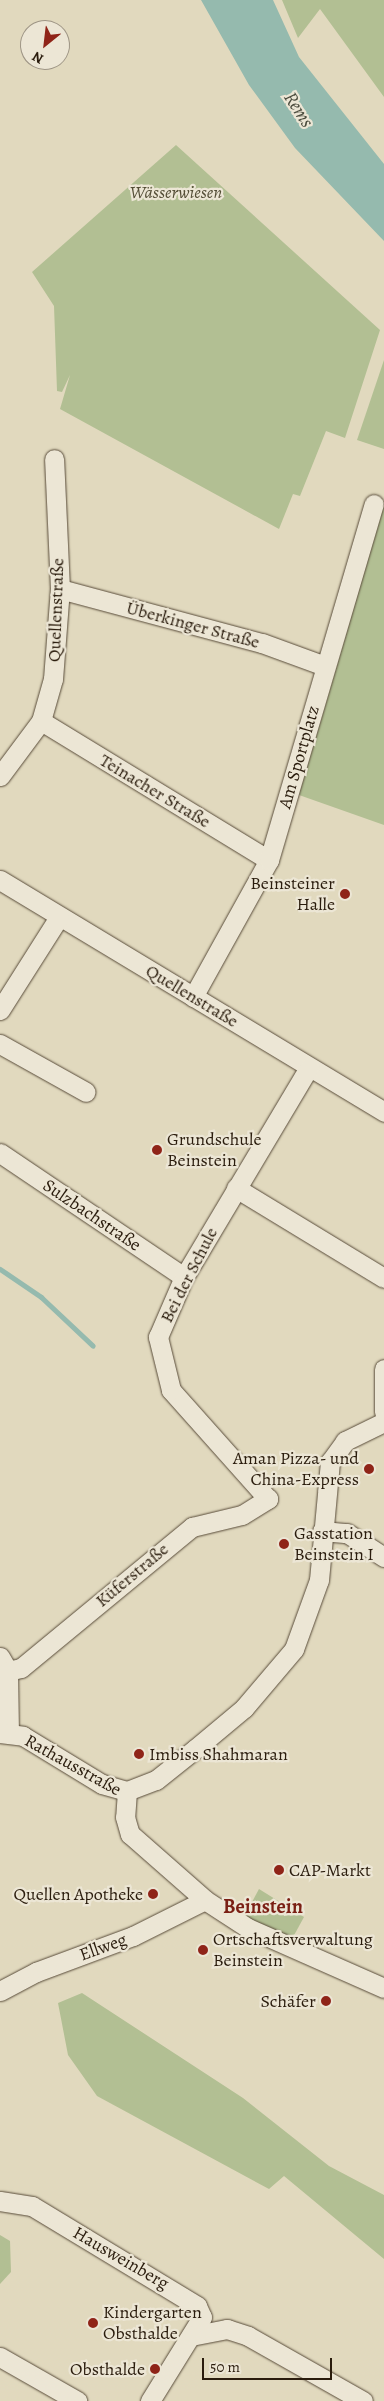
<!DOCTYPE html>
<meta charset="utf-8">
<style>
body{margin:0}
#map{position:relative;width:384px;height:2401px;overflow:hidden;background:#e1d9be;font-family:Alegreya,serif}
div>[style]{position:absolute}
.green>*{inset:0;background:#b2bf93}
.water>*{inset:0;background:#95baae}
.stream>*{height:5px;margin:-2.5px;padding:0 2.5px;transform-origin:2.5px;border-radius:2.5px;background:#95baae}
.roads{filter:drop-shadow(0 0 1px #584b39) drop-shadow(0 0 1px #584b39)}
.minor>*{height:19px;margin:-9.5px;padding:0 9.5px;transform-origin:9.5px;border-radius:9.5px;background:#ece6d5}
.dots>*{width:14px;height:14px;translate:-50% -50%;box-sizing:border-box;border:2px solid #ece6d5;border-radius:50%}
span{translate:-50% -50%;white-space:nowrap;text-align:center;line-height:1.15;-webkit-text-stroke:4.5px #ece6d5;paint-order:stroke}
.park-label{font-size:18px;color:#534d35;font-style:italic}
.street-label{font-size:18px;color:#2a1c0d}
.poi-label{font-size:18px;color:#2a1c0d}
.right{translate:-100% -50%;text-align:right}
.left{translate:0 -50%;text-align:left}
.water-label{font-size:19px;color:#4a4b3d;font-style:italic}
.quarter-label{font-size:20px;color:#7a1f14;font-weight:700}
.north{position:absolute;left:20px;top:20px;width:50px;height:50px;box-sizing:border-box;background:#ece6d5;border:1px solid #9e9585;border-radius:50%;rotate:209deg;font-size:14px;font-weight:700;line-height:20px;text-align:center;color:#2a1c0d}
.north::after{content:'';display:block;margin:auto;width:18px;height:22px;background:#8f2418;clip-path:polygon(50% 0,100% 100%,50% 72%,0 100%)}
.scale{position:absolute;left:202px;top:2358px;width:130px;height:22px;box-sizing:border-box;border:2px solid #2a1c0d;border-top:0;padding-left:6px;font-size:15px;line-height:18px;white-space:nowrap;color:#2a1c0d;-webkit-text-stroke:4px #ece6d5;paint-order:stroke}
</style>
<div id="map">
<div class="green">
<i style="clip-path:polygon(282px 0,384px 0,384px 97px,320px 9px,298px 38px)"></i>
<i style="clip-path:polygon(176px 145px,380px 330px,345px 438px,326px 431px,300px 496px,293px 494px,279px 529px,60px 409px,70px 375px,62px 392px,57px 391px,54px 306px,32px 272px)"></i>
<i style="clip-path:polygon(384px 360px,384px 449px,357px 440px)"></i>
<i style="clip-path:polygon(384px 505px,384px 825px,299px 795px)"></i>
<i style="clip-path:polygon(259px 1889px,304px 1917px,292px 1939px,244px 1917px)"></i>
<i style="clip-path:polygon(82px 1993px,243px 2098px,329px 2166px,384px 2195px,384px 2259px,284px 2176px,269px 2189px,97px 2096px,68px 2055px,58px 2003px)"></i>
<i style="clip-path:polygon(0 2235px,10px 2241px,11px 2272px,0 2284px)"></i>
</div>
<div class="water">
<i style="clip-path:polygon(201px 0,273px 0,299px 57px,384px 164px,384px 241px,295px 148px,249px 85px)"></i>
</div>
<div class="stream">
<i style="left:0;top:1269px;width:50px;rotate:34.3deg"></i>
<i style="left:41px;top:1297px;width:71px;rotate:43.3deg"></i>
</div>
<div class="roads">
<div class="minor">
<i style="left:60px;top:589px;width:209px;rotate:15deg"></i>
<i style="left:262px;top:643px;width:67px;rotate:20.1deg"></i>
<i style="left:41px;top:721px;width:267px;rotate:31.4deg"></i>
<i style="left:0;top:776px;width:69px;rotate:-53.3deg"></i>
<i style="left:41px;top:721px;width:44px;rotate:-74.1deg"></i>
<i style="left:53px;top:679px;width:90px;rotate:-85.6deg"></i>
<i style="left:60px;top:589px;width:130px;rotate:-92.6deg"></i>
<i style="left:0;top:880px;width:449px;rotate:31.1deg"></i>
<i style="left:193px;top:997px;width:157px;rotate:-61deg"></i>
<i style="left:269px;top:860px;width:371px;rotate:-73.6deg"></i>
<i style="left:0;top:1010px;width:110px;rotate:-57.6deg"></i>
<i style="left:0;top:1044px;width:98px;rotate:29.2deg"></i>
<i style="left:0;top:1153px;width:222px;rotate:34deg"></i>
<i style="left:236px;top:1188px;width:173px;rotate:31.3deg"></i>
<i style="left:384px;top:1369px;width:43px;rotate:90deg"></i>
<i style="left:322px;top:1531px;width:25px;rotate:5deg"></i>
<i style="left:347px;top:1533px;width:44px;rotate:33deg"></i>
<i style="left:0;top:1657px;width:16px;rotate:60deg"></i>
<i style="left:8px;top:1671px;width:62px;rotate:89.1deg"></i>
<i style="left:8px;top:1671px;width:13px;rotate:-13deg"></i>
<i style="left:21px;top:1668px;width:222px;rotate:-39.5deg"></i>
<i style="left:192px;top:1527px;width:51px;rotate:-13.5deg"></i>
<i style="left:242px;top:1515px;width:31px;rotate:-32deg"></i>
<i style="left:268px;top:1499px;width:146px;rotate:-131.7deg"></i>
<i style="left:171px;top:1390px;width:55px;rotate:-103.8deg"></i>
<i style="left:158px;top:1337px;width:65px;rotate:-66.6deg"></i>
<i style="left:184px;top:1277px;width:244px;rotate:-59.2deg"></i>
<i style="left:0;top:1733px;width:23px;rotate:7deg"></i>
<i style="left:23px;top:1736px;width:92px;rotate:31.3deg"></i>
<i style="left:102px;top:1784px;width:26px;rotate:16deg"></i>
<i style="left:127px;top:1791px;width:31px;rotate:-21deg"></i>
<i style="left:156px;top:1780px;width:50px;rotate:-38.5deg"></i>
<i style="left:195px;top:1749px;width:64px;rotate:-39.9deg"></i>
<i style="left:244px;top:1708px;width:77px;rotate:-49.7deg"></i>
<i style="left:294px;top:1649px;width:73px;rotate:-70.1deg"></i>
<i style="left:319px;top:1580px;width:119px;rotate:-84.7deg"></i>
<i style="left:330px;top:1462px;width:26px;rotate:-54deg"></i>
<i style="left:345px;top:1441px;width:43px;rotate:-26deg"></i>
<i style="left:127px;top:1791px;width:26px;rotate:94deg"></i>
<i style="left:125px;top:1817px;width:18px;rotate:74deg"></i>
<i style="left:130px;top:1834px;width:100px;rotate:41.3deg"></i>
<i style="left:205px;top:1900px;width:51px;rotate:33.1deg"></i>
<i style="left:248px;top:1928px;width:149px;rotate:23.8deg"></i>
<i style="left:0;top:1991px;width:41px;rotate:-27.8deg"></i>
<i style="left:36px;top:1972px;width:103px;rotate:-20.4deg"></i>
<i style="left:133px;top:1936px;width:80px;rotate:-26.6deg"></i>
<i style="left:0;top:2201px;width:32px;rotate:9deg"></i>
<i style="left:32px;top:2206px;width:193px;rotate:31.2deg"></i>
<i style="left:197px;top:2306px;width:12px;rotate:66deg"></i>
<i style="left:202px;top:2317px;width:99px;rotate:121.8deg"></i>
<i style="left:191px;top:2336px;width:37px;rotate:-11deg"></i>
<i style="left:227px;top:2329px;width:22px;rotate:18deg"></i>
<i style="left:248px;top:2336px;width:132px;rotate:29.5deg"></i>
<i style="left:0;top:2357px;width:89px;rotate:29.7deg"></i>
</div>
</div>
<div class="dots">
<i style="left:345px;top:894px;background:#8f2418"></i>
<i style="left:157px;top:1150px;background:#8f2418"></i>
<i style="left:369px;top:1469px;background:#8f2418"></i>
<i style="left:284px;top:1544px;background:#8f2418"></i>
<i style="left:139px;top:1754px;background:#8f2418"></i>
<i style="left:279px;top:1870px;background:#8f2418"></i>
<i style="left:153px;top:1894px;background:#8f2418"></i>
<i style="left:203px;top:1950px;background:#8f2418"></i>
<i style="left:326px;top:2001px;background:#8f2418"></i>
<i style="left:93px;top:2323px;background:#8f2418"></i>
<i style="left:155px;top:2369px;background:#8f2418"></i>
</div>
<div class="park-label">
<span style="left:176px;top:192px">Wässerwiesen</span>
</div>
<div class="street-label">
<span style="left:56px;top:610px;rotate:-88deg">Quellenstraße</span>
<span style="left:193px;top:625px;rotate:15deg">Überkinger Straße</span>
<span style="left:299px;top:757px;rotate:-74deg">Am Sportplatz</span>
<span style="left:155px;top:791px;rotate:31deg">Teinacher Straße</span>
<span style="left:192px;top:996px;rotate:31deg">Quellenstraße</span>
<span style="left:92px;top:1215px;rotate:34deg">Sulzbachstraße</span>
<span style="left:189px;top:1275px;rotate:-63deg">Bei der Schule</span>
<span style="left:132px;top:1575px;rotate:-40deg">Küferstraße</span>
<span style="left:73px;top:1765px;rotate:29deg">Rathausstraße</span>
<span style="left:103px;top:1947px;rotate:-20deg">Ellweg</span>
<span style="left:121px;top:2258px;rotate:30deg">Hausweinberg</span>
</div>
<div class="poi-label">
<span class="right" style="left:335px;top:894px">Beinsteiner<br>Halle</span>
<span class="left" style="left:167px;top:1150px">Grundschule<br>Beinstein</span>
<span class="right" style="left:359px;top:1469px">Aman Pizza- und<br>China-Express</span>
<span class="left" style="left:294px;top:1544px">Gasstation<br>Beinstein I</span>
<span class="left" style="left:149px;top:1754px">Imbiss Shahmaran</span>
<span class="left" style="left:289px;top:1870px">CAP-Markt</span>
<span class="right" style="left:143px;top:1894px">Quellen Apotheke</span>
<span class="left" style="left:213px;top:1950px">Ortschaftsverwaltung<br>Beinstein</span>
<span class="right" style="left:316px;top:2001px">Schäfer</span>
<span class="left" style="left:103px;top:2323px">Kindergarten<br>Obsthalde</span>
<span class="right" style="left:145px;top:2369px">Obsthalde</span>
</div>
<div class="water-label">
<span style="left:298px;top:110px;rotate:57deg">Rems</span>
</div>
<div class="quarter-label">
<span style="left:263px;top:1906px">Beinstein</span>
</div>
<div class="north">N</div>
<div class="scale">50 m</div>
</div>
